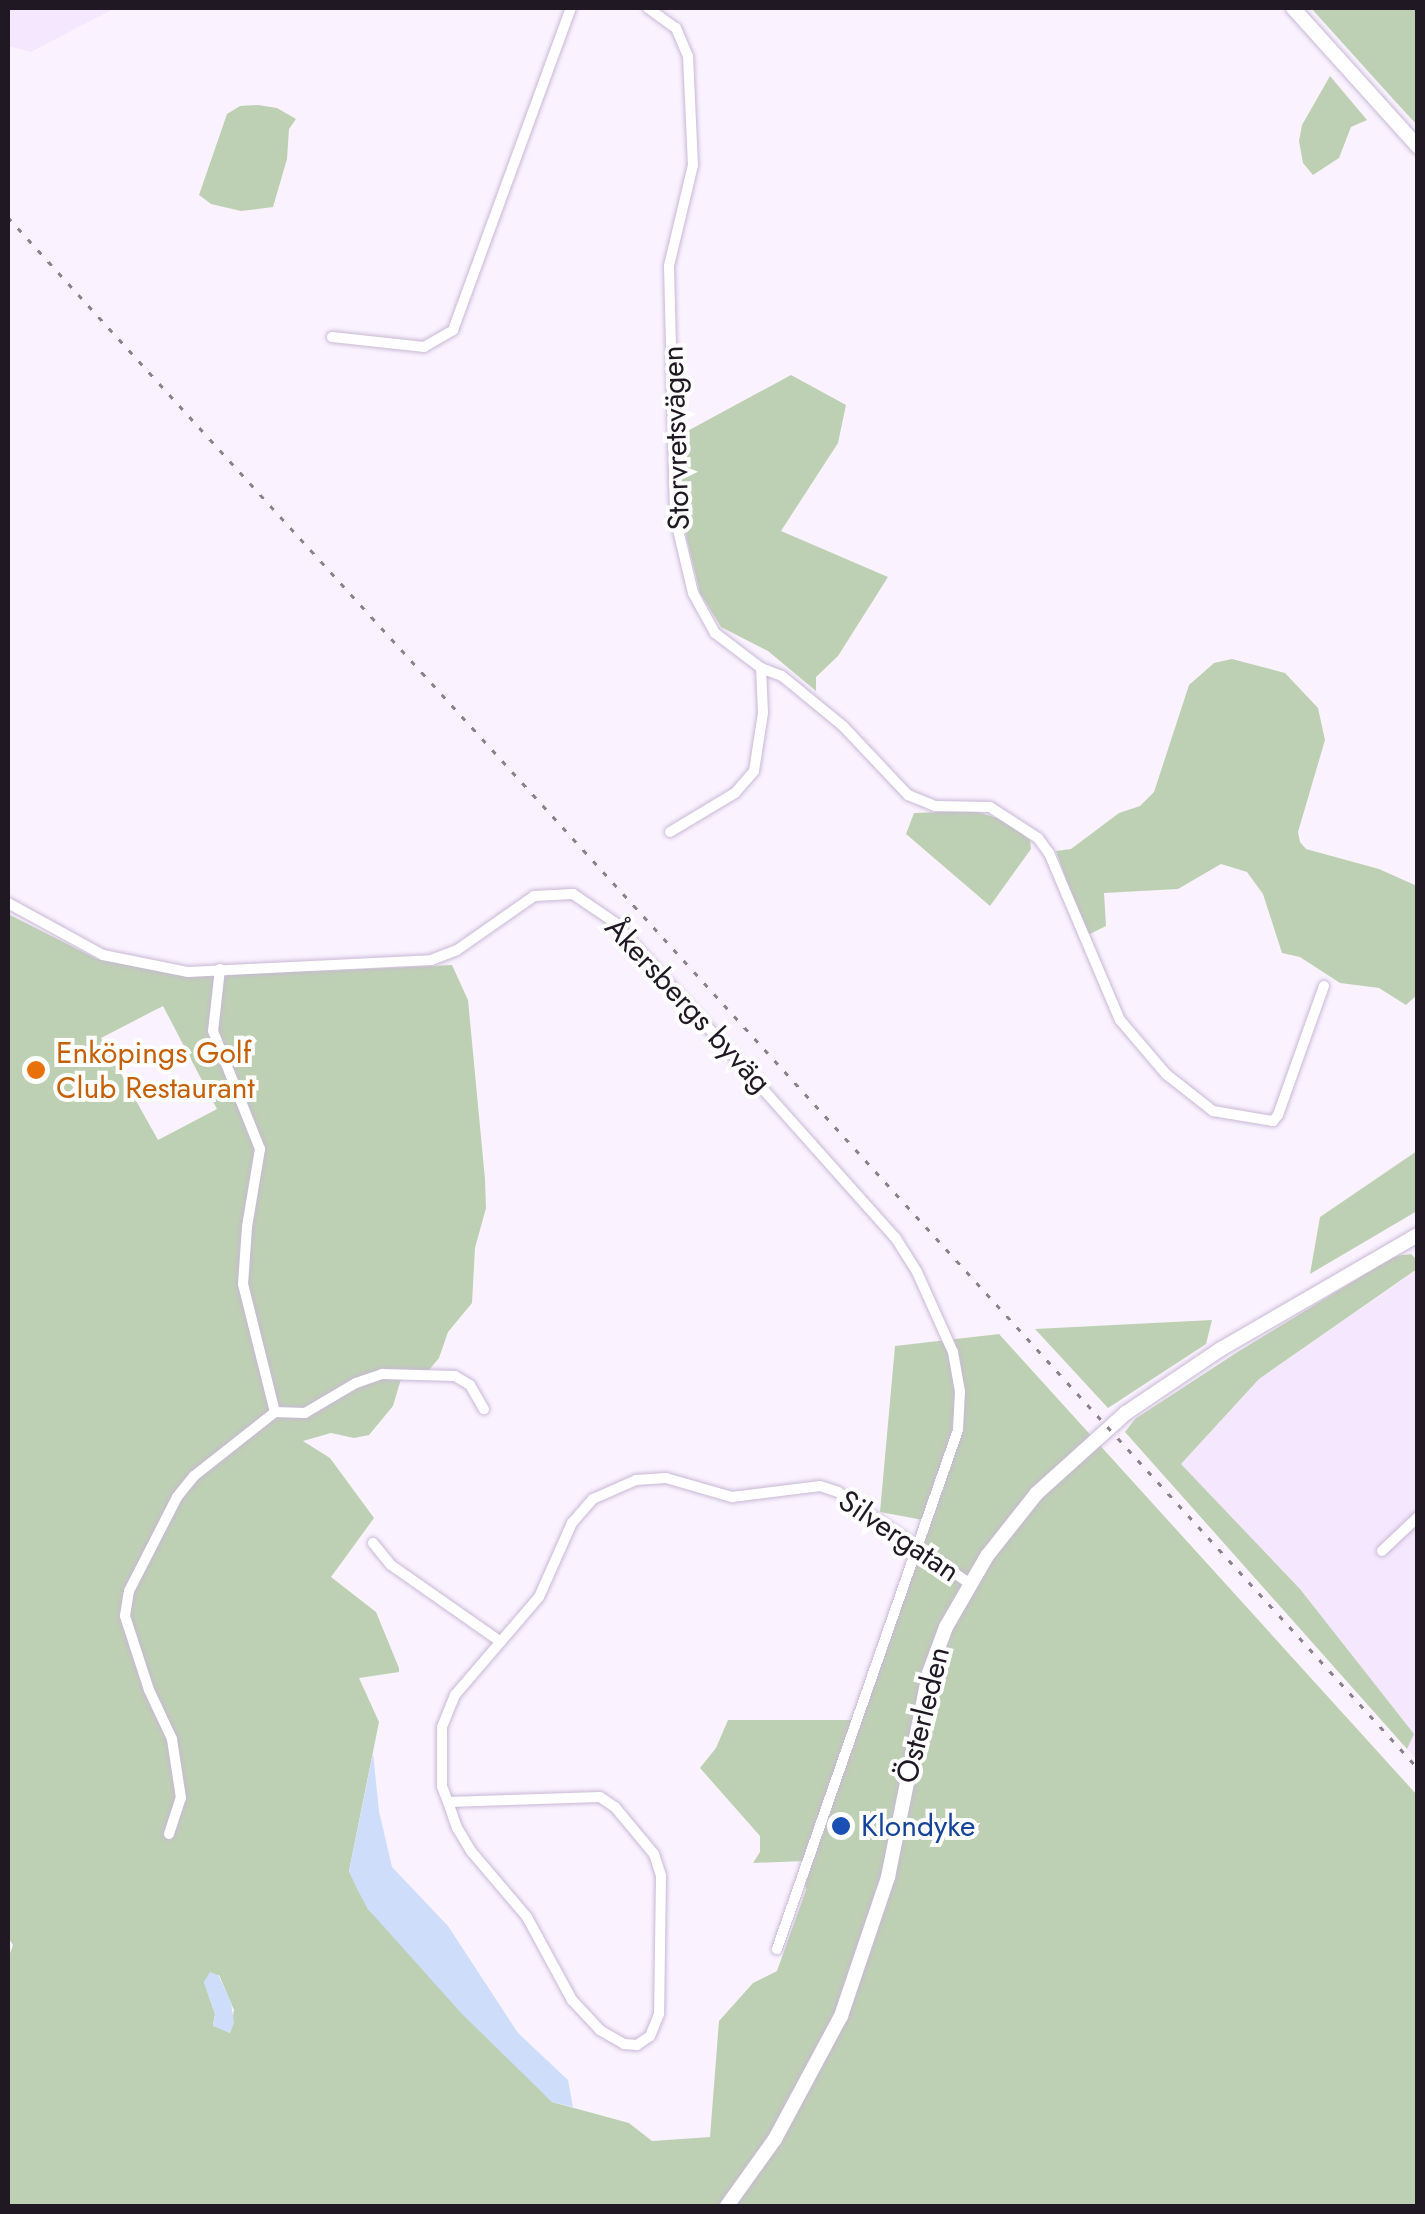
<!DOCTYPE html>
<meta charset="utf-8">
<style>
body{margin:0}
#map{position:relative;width:1425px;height:2214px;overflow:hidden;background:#faf3ff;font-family:Jost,sans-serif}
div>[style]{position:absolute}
.built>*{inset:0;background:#f5e8fe}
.green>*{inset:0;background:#bed0b4}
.water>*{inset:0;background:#ceddf9}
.roads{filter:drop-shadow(0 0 2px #c9b8d5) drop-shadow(0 0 2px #c9b8d5)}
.street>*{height:10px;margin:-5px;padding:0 5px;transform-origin:5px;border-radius:5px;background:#fff}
.secondary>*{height:14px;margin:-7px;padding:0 7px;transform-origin:7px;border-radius:7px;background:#fff}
.rail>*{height:2.5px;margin-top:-1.25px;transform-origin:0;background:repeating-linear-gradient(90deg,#89828d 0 5px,transparent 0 15px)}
.dots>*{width:28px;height:28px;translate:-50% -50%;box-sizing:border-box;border:5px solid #fff;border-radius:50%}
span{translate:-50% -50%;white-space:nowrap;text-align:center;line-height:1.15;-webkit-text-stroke:8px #fff;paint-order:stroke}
.street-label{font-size:30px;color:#201924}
.food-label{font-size:30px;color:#c56008}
.left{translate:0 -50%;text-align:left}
.transit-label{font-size:30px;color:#164399}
.frame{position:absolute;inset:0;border:10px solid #201924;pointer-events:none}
</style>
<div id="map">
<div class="built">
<i style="clip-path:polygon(8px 8px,115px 8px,31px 52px,8px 46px)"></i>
<i style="clip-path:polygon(1417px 1270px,1417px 1760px,1407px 1749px,1413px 1734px,1300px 1589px,1181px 1464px,1259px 1379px)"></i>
</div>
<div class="green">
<i style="clip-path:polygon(1311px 8px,1417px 8px,1417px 125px,1394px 100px)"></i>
<i style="clip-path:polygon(1330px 76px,1367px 120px,1351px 127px,1339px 158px,1313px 175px,1303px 163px,1299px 141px,1302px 125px)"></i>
<i style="clip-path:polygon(258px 105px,277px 108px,296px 119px,289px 129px,287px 159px,273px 207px,241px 211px,211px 204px,199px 195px,227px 114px,240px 106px)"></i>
<i style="clip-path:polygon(791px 375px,846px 405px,838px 443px,781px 531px,888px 577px,838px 656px,816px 677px,816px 691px,768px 651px,721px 627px,700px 593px,682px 519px,682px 434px)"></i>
<i style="clip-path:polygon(1232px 659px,1285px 673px,1318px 708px,1325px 740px,1298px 832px,1300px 842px,1306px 849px,1379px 869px,1417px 886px,1417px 995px,1406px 1005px,1379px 988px,1340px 983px,1300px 957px,1282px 953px,1263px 894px,1247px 872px,1221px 864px,1178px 889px,1104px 893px,1106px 926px,1086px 936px,1056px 851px,1071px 849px,1119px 813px,1140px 806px,1154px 792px,1189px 685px,1214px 663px)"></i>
<i style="clip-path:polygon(974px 811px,1004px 820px,1030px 840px,1031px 849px,990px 906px,906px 834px,914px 813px)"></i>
<i style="clip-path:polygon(evenodd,8px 914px,97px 959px,155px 970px,322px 971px,452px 965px,468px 1000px,485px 1179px,486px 1208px,475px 1248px,472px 1303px,448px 1332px,439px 1358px,429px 1370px,364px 1375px,401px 1379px,393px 1406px,369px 1435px,354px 1438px,331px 1433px,303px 1441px,330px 1458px,374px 1518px,331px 1577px,376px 1612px,399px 1668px,399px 1672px,359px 1678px,379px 1722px,349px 1871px,368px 1909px,552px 2102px,629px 2123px,652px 2141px,710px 2137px,719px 2021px,753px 1983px,777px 1971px,806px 1890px,803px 1861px,753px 1863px,760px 1852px,760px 1836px,700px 1768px,716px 1748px,728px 1720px,851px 1720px,923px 1520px,880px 1512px,895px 1346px,999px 1334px,1417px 1795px,1417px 2206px,8px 2206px,8px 1959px,13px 1945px,8px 1937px,8px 914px,163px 1006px,217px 1109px,158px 1140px,101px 1038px,163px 1006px,8px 914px,219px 1975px,234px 2010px,230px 2033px,213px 2025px,215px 2014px,204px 1982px,219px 1975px)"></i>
<i style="clip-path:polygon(1417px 1151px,1417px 1211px,1310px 1274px,1320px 1217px)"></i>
<i style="clip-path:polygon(1411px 1254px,1417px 1260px,1417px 1269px,1259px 1379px,1181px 1464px,1300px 1589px,1414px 1734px,1407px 1749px,1125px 1432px,1135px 1419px,1236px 1353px,1395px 1256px)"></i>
<i style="clip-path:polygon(1212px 1320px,1206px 1344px,1108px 1408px,1035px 1329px)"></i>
</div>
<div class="water">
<i style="clip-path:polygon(373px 1753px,379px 1811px,392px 1867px,448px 1926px,518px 2033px,568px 2080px,573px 2107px,552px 2102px,462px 2014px,368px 1909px,357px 1889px,349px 1871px)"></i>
<i style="clip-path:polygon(210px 1972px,218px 1975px,231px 2002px,234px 2023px,230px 2033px,213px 2026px,215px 2014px,204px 1982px)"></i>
</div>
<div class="roads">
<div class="street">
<i style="left:648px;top:8px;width:34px;rotate:36deg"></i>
<i style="left:676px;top:28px;width:30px;rotate:67deg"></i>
<i style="left:688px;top:56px;width:109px;rotate:87.4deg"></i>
<i style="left:693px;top:165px;width:104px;rotate:103.4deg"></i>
<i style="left:669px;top:266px;width:251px;rotate:88.6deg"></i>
<i style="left:675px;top:517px;width:78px;rotate:76.7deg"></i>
<i style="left:693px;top:593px;width:46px;rotate:61.2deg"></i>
<i style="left:715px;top:633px;width:58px;rotate:37.3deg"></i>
<i style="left:761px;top:668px;width:22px;rotate:21deg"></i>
<i style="left:782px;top:676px;width:79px;rotate:39.3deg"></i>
<i style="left:843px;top:726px;width:95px;rotate:46.7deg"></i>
<i style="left:908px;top:795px;width:29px;rotate:22deg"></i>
<i style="left:935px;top:806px;width:55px;rotate:1deg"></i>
<i style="left:990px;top:807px;width:57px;rotate:32.9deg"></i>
<i style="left:1038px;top:838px;width:19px;rotate:54deg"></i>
<i style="left:1049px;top:853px;width:181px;rotate:67deg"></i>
<i style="left:1120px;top:1020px;width:71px;rotate:49.6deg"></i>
<i style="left:1166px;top:1074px;width:60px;rotate:38.2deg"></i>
<i style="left:1213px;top:1111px;width:61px;rotate:9.5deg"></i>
<i style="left:1273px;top:1121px;width:8px;rotate:-50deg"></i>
<i style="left:1278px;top:1115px;width:137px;rotate:-70.4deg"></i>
<i style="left:332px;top:337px;width:93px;rotate:6.2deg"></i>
<i style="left:424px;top:347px;width:34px;rotate:-30deg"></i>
<i style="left:453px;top:330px;width:343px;rotate:-69.9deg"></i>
<i style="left:670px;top:832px;width:76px;rotate:-31deg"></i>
<i style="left:735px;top:793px;width:29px;rotate:-49deg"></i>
<i style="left:754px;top:771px;width:59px;rotate:-81.2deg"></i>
<i style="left:763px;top:713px;width:45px;rotate:-92.5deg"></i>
<i style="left:8px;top:903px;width:108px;rotate:28.7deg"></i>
<i style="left:103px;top:955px;width:87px;rotate:11.3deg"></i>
<i style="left:188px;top:972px;width:243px;rotate:-2.8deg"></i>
<i style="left:431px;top:960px;width:28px;rotate:-21deg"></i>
<i style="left:457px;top:950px;width:94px;rotate:-35deg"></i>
<i style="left:534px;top:896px;width:39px;rotate:-3deg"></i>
<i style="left:573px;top:894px;width:50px;rotate:34.3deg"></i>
<i style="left:614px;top:922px;width:422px;rotate:48.3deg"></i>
<i style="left:895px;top:1237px;width:41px;rotate:57.8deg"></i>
<i style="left:917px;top:1272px;width:88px;rotate:65.8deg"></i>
<i style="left:953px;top:1352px;width:40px;rotate:80deg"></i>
<i style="left:960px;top:1391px;width:39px;rotate:93deg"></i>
<i style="left:958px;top:1430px;width:550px;rotate:109.23deg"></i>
<i style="left:220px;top:969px;width:62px;rotate:96.4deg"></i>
<i style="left:213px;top:1031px;width:127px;rotate:68.3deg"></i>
<i style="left:260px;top:1149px;width:79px;rotate:99.5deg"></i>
<i style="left:247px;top:1227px;width:57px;rotate:94deg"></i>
<i style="left:243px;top:1284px;width:132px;rotate:76deg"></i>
<i style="left:275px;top:1412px;width:30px;rotate:2deg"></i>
<i style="left:305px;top:1413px;width:59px;rotate:-30.5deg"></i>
<i style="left:356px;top:1383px;width:28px;rotate:-19deg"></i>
<i style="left:382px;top:1374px;width:73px;rotate:1.6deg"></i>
<i style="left:455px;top:1376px;width:17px;rotate:31deg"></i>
<i style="left:470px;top:1385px;width:28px;rotate:60deg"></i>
<i style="left:373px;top:1543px;width:28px;rotate:51deg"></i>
<i style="left:391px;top:1565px;width:134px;rotate:35deg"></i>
<i style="left:1382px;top:1551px;width:50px;rotate:-43.4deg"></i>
<i style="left:448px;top:1802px;width:152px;rotate:-1.9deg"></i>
<i style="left:600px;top:1797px;width:18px;rotate:34deg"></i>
<i style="left:615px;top:1807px;width:61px;rotate:50.3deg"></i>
<i style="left:654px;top:1854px;width:23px;rotate:72deg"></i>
<i style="left:661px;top:1876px;width:138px;rotate:90.8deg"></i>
<i style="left:659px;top:2014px;width:24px;rotate:112deg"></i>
<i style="left:650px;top:2036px;width:16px;rotate:145deg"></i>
<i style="left:637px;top:2045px;width:13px;rotate:-176deg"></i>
<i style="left:624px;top:2044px;width:28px;rotate:-150deg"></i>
<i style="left:600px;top:2030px;width:41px;rotate:-133deg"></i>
<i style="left:572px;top:2000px;width:94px;rotate:-118.5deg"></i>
<i style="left:527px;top:1917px;width:87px;rotate:-130.3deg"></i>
<i style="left:471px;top:1851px;width:27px;rotate:-121deg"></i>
<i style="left:457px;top:1828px;width:28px;rotate:-109deg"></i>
<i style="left:448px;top:1802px;width:17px;rotate:-111deg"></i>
<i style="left:442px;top:1786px;width:59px;rotate:-90deg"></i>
<i style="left:442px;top:1727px;width:35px;rotate:-68deg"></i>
<i style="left:455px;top:1695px;width:129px;rotate:-49.4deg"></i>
<i style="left:539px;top:1597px;width:81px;rotate:-66deg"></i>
<i style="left:572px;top:1523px;width:32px;rotate:-49deg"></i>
<i style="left:593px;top:1499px;width:47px;rotate:-23.8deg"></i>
<i style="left:636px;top:1480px;width:30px;rotate:-4deg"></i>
<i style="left:666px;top:1478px;width:69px;rotate:16.1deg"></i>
<i style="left:732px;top:1497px;width:89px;rotate:-7.1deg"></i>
<i style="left:820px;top:1486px;width:19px;rotate:18deg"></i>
<i style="left:838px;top:1492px;width:160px;rotate:34.8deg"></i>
<i style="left:169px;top:1834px;width:38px;rotate:-72deg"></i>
<i style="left:181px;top:1798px;width:60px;rotate:-98.7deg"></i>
<i style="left:172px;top:1739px;width:54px;rotate:-115.1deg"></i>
<i style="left:149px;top:1690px;width:78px;rotate:-108deg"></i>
<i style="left:125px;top:1616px;width:25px;rotate:-81deg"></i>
<i style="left:129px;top:1591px;width:106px;rotate:-62.9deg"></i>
<i style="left:177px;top:1497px;width:27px;rotate:-51deg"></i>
<i style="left:194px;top:1476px;width:103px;rotate:-38.3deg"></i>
</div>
<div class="secondary">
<i style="left:1293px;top:8px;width:187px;rotate:48deg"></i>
<i style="left:727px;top:2206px;width:82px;rotate:-54.4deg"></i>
<i style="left:775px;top:2139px;width:140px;rotate:-61.8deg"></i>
<i style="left:841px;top:2016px;width:147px;rotate:-71.3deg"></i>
<i style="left:888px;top:1877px;width:208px;rotate:-78.6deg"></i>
<i style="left:929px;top:1673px;width:49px;rotate:-69.7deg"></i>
<i style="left:946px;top:1627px;width:82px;rotate:-60deg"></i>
<i style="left:987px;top:1556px;width:80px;rotate:-51.6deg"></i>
<i style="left:1037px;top:1493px;width:120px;rotate:-42deg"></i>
<i style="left:1126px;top:1413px;width:115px;rotate:-34deg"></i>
<i style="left:1221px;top:1349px;width:228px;rotate:-30.1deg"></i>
</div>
</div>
<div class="rail">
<i style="left:8px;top:217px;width:2096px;rotate:47.73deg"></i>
</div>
<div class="dots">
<i style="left:36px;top:1070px;background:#e8710a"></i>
<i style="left:841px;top:1826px;background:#1a4fb4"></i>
</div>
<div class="street-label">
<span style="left:676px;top:438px;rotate:-92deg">Storvretsvägen</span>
<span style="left:688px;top:1005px;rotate:47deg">Åkersbergs byväg</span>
<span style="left:899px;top:1536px;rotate:34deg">Silvergatan</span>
<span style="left:923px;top:1715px;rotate:-76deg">Österleden</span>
</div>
<div class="food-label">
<span class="left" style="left:56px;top:1070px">Enköpings Golf<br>Club Restaurant</span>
</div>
<div class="transit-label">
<span class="left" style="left:861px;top:1826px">Klondyke</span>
</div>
<div class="frame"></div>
</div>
